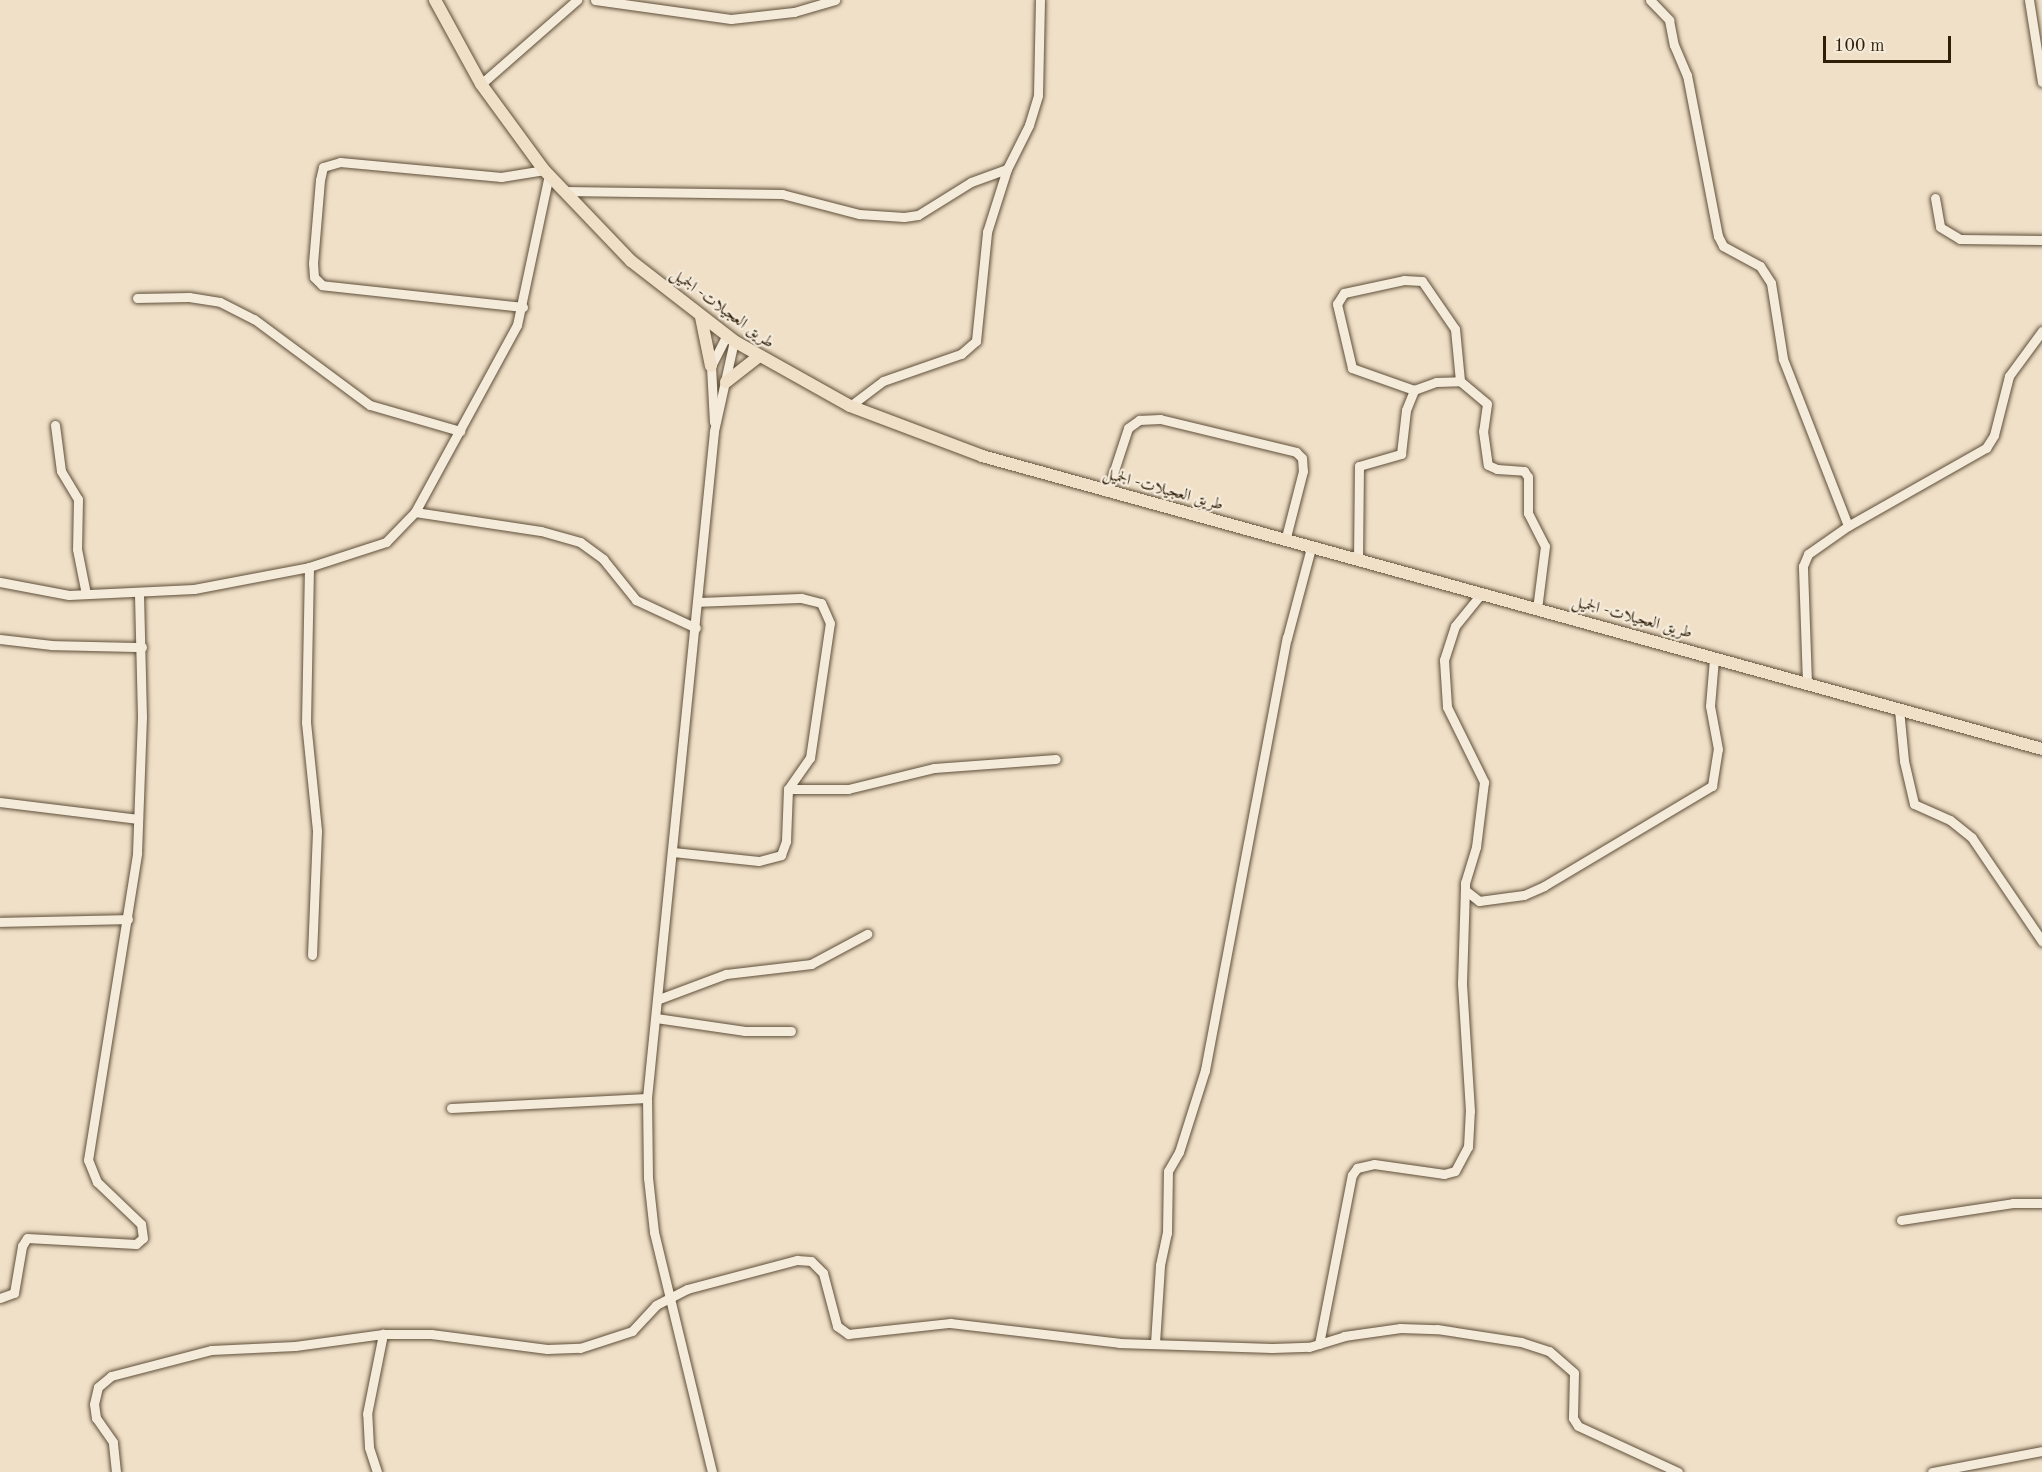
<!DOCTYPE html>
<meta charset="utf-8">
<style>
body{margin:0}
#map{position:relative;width:2042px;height:1472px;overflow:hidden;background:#f0e0c8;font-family:"Old Standard TT",Amiri,serif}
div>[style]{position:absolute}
.roads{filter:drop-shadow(0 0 2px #5f4f39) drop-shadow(0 0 2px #5f4f39)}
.minor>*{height:9px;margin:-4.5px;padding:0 4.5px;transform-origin:4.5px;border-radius:4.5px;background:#f5ebdb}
.major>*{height:12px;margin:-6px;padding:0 6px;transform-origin:6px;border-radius:6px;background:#f0e0c8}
span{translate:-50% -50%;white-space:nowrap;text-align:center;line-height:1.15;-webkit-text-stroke:4.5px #f5ebdb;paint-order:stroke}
.street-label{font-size:16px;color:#2f1f09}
.scale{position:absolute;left:1823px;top:36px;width:128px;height:27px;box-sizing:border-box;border:3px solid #2f1f09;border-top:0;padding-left:8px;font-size:18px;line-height:21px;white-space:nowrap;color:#2f1f09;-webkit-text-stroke:4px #f5ebdb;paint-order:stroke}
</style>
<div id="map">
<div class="roads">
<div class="minor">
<i style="left:595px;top:0;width:137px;rotate:8deg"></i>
<i style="left:731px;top:19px;width:63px;rotate:-6.3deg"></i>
<i style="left:794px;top:12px;width:43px;rotate:-16.3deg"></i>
<i style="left:1650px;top:0;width:28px;rotate:46deg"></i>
<i style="left:1669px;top:20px;width:25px;rotate:79deg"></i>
<i style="left:1674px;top:45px;width:33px;rotate:67deg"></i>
<i style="left:1687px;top:75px;width:164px;rotate:79.1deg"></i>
<i style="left:1718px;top:236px;width:11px;rotate:63deg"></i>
<i style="left:1723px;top:246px;width:42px;rotate:28.4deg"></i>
<i style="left:1760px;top:266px;width:20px;rotate:57deg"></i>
<i style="left:1771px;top:283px;width:77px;rotate:81deg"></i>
<i style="left:1783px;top:359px;width:179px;rotate:68.7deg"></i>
<i style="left:2029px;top:0;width:83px;rotate:81deg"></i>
<i style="left:481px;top:84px;width:128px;rotate:-41.2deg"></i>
<i style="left:564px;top:191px;width:218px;rotate:0.8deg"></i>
<i style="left:782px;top:194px;width:80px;rotate:14.6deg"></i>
<i style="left:859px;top:214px;width:45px;rotate:3.8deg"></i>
<i style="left:904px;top:217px;width:14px;rotate:-8deg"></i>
<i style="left:918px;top:215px;width:62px;rotate:-31.9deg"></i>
<i style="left:971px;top:182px;width:38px;rotate:-20deg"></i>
<i style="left:1935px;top:198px;width:29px;rotate:80deg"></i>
<i style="left:1940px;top:227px;width:23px;rotate:31deg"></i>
<i style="left:1960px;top:239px;width:82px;rotate:0.7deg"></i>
<i style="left:137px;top:298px;width:52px;rotate:-1.1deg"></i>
<i style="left:189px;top:297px;width:31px;rotate:9deg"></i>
<i style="left:220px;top:302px;width:38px;rotate:27deg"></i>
<i style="left:254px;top:319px;width:144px;rotate:36.6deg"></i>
<i style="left:370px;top:405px;width:94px;rotate:16.1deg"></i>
<i style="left:523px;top:307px;width:202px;rotate:-173.8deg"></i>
<i style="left:322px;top:285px;width:11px;rotate:-135deg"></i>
<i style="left:314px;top:277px;width:14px;rotate:-94deg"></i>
<i style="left:313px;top:263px;width:83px;rotate:-85.2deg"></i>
<i style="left:320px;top:180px;width:13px;rotate:-77deg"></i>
<i style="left:323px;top:167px;width:18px;rotate:-16deg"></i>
<i style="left:340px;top:162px;width:162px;rotate:5.3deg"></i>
<i style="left:501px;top:177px;width:44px;rotate:-9.2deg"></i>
<i style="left:1414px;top:390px;width:66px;rotate:-160.5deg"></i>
<i style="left:1352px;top:368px;width:66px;rotate:-103.2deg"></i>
<i style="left:1337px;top:304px;width:13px;rotate:-58deg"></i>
<i style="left:1344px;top:293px;width:61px;rotate:-12.2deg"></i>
<i style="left:1404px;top:280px;width:18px;rotate:3deg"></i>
<i style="left:1422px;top:281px;width:58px;rotate:55.5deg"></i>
<i style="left:1455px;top:329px;width:52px;rotate:84.5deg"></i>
<i style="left:850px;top:406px;width:41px;rotate:-37.1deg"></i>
<i style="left:883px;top:381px;width:83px;rotate:-19.1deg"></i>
<i style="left:961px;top:354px;width:20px;rotate:-41deg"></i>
<i style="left:976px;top:341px;width:110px;rotate:-84.2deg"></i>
<i style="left:987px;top:232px;width:66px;rotate:-72.4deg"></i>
<i style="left:1007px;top:169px;width:49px;rotate:-63.4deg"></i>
<i style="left:1029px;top:125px;width:31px;rotate:-73deg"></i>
<i style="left:1038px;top:95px;width:95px;rotate:-88.8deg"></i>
<i style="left:714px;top:422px;width:56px;rotate:-93.1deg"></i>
<i style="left:711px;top:366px;width:34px;rotate:-63deg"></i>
<i style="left:55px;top:425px;width:46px;rotate:82.6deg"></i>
<i style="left:61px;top:471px;width:33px;rotate:59deg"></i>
<i style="left:78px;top:499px;width:50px;rotate:91.1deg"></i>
<i style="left:77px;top:549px;width:46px;rotate:78.7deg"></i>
<i style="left:1107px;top:492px;width:67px;rotate:-71.8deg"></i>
<i style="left:1128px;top:428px;width:14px;rotate:-36deg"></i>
<i style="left:1139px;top:420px;width:21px;rotate:-3deg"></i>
<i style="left:1160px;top:419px;width:140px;rotate:13.6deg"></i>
<i style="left:1296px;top:452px;width:8px;rotate:45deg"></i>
<i style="left:1302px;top:458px;width:13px;rotate:86deg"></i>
<i style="left:1303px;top:471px;width:72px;rotate:104.4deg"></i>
<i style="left:415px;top:512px;width:127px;rotate:8.6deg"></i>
<i style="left:541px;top:531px;width:41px;rotate:15.8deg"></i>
<i style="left:580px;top:542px;width:29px;rotate:36deg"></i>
<i style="left:603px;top:559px;width:53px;rotate:51.2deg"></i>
<i style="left:636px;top:600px;width:66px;rotate:25deg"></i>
<i style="left:1358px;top:560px;width:94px;rotate:-89.4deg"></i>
<i style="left:1359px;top:466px;width:44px;rotate:-15.9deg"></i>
<i style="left:1401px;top:454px;width:44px;rotate:-83.5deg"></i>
<i style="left:1406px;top:410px;width:22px;rotate:-68deg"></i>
<i style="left:1414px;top:390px;width:23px;rotate:-20deg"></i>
<i style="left:1436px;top:382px;width:24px;rotate:-2deg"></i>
<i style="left:1460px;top:381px;width:35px;rotate:40deg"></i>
<i style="left:1487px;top:404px;width:27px;rotate:98deg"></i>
<i style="left:1483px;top:431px;width:34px;rotate:82deg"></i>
<i style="left:1488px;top:465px;width:10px;rotate:24deg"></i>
<i style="left:1497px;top:469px;width:27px;rotate:4deg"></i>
<i style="left:1524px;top:471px;width:7px;rotate:56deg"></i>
<i style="left:1528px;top:477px;width:36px;rotate:90deg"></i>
<i style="left:1528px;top:513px;width:37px;rotate:63deg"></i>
<i style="left:1545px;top:546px;width:64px;rotate:97.2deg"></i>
<i style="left:309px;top:567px;width:155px;rotate:91.1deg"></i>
<i style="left:306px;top:722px;width:110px;rotate:84.2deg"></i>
<i style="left:317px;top:831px;width:124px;rotate:92.3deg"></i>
<i style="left:0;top:582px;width:70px;rotate:10.7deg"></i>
<i style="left:69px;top:595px;width:125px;rotate:-2.7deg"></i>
<i style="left:194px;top:589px;width:117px;rotate:-10.8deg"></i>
<i style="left:309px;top:567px;width:81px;rotate:-18deg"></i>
<i style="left:386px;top:542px;width:42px;rotate:-46deg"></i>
<i style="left:415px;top:512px;width:213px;rotate:-61.4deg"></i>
<i style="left:517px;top:325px;width:153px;rotate:-78deg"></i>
<i style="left:1481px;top:594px;width:41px;rotate:129.1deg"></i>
<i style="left:1455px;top:626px;width:36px;rotate:108deg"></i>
<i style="left:1444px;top:660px;width:47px;rotate:86.3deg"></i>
<i style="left:1447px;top:707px;width:84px;rotate:63.7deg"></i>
<i style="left:1484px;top:782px;width:65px;rotate:97deg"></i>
<i style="left:1476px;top:847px;width:38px;rotate:107deg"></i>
<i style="left:1465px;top:883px;width:7px;rotate:90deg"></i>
<i style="left:1465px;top:890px;width:18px;rotate:38deg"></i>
<i style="left:1479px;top:901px;width:45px;rotate:-7.6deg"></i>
<i style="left:1524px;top:895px;width:22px;rotate:-24deg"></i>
<i style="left:1544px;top:886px;width:196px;rotate:-30.8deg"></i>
<i style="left:1712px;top:786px;width:37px;rotate:-81deg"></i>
<i style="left:1718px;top:749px;width:44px;rotate:-100.5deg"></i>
<i style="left:1710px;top:706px;width:48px;rotate:-85.2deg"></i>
<i style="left:0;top:639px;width:52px;rotate:6.6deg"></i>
<i style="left:52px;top:645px;width:90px;rotate:1.3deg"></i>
<i style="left:1807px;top:683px;width:117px;rotate:-92deg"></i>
<i style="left:1803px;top:566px;width:13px;rotate:-67deg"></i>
<i style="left:1808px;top:554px;width:49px;rotate:-35deg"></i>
<i style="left:1848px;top:526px;width:159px;rotate:-29.5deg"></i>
<i style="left:1986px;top:448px;width:15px;rotate:-58deg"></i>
<i style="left:1994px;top:435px;width:61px;rotate:-75.7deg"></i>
<i style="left:2009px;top:376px;width:56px;rotate:-53.7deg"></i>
<i style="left:1899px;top:709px;width:52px;rotate:84.5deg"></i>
<i style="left:1904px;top:761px;width:44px;rotate:76.9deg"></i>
<i style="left:1914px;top:804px;width:39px;rotate:24deg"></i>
<i style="left:1950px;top:820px;width:28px;rotate:39deg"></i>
<i style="left:1972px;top:838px;width:125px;rotate:55.8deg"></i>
<i style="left:788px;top:789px;width:60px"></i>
<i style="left:848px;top:789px;width:89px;rotate:-13.7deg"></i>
<i style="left:934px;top:768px;width:122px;rotate:-4.2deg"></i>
<i style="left:0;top:802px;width:139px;rotate:7deg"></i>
<i style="left:673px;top:852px;width:86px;rotate:6deg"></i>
<i style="left:759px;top:861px;width:23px;rotate:-15deg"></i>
<i style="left:781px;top:855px;width:15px;rotate:-70deg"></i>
<i style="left:786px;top:841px;width:52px;rotate:-87.8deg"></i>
<i style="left:788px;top:789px;width:38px;rotate:-55deg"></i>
<i style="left:810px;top:758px;width:136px;rotate:-81.6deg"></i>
<i style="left:830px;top:623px;width:22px;rotate:-114deg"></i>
<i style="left:821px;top:603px;width:21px;rotate:-166deg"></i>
<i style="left:801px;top:598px;width:103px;rotate:177.8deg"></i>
<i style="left:0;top:922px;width:128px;rotate:-1.3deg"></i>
<i style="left:659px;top:999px;width:72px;rotate:-20.5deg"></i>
<i style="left:726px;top:974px;width:86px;rotate:-6.7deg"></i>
<i style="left:811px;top:964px;width:64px;rotate:-28.2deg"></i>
<i style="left:656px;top:1018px;width:90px;rotate:8.3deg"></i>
<i style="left:745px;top:1031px;width:46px"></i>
<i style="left:451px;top:1108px;width:196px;rotate:-2.9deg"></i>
<i style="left:1901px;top:1220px;width:113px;rotate:-8.6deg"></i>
<i style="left:2013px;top:1203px;width:29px"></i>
<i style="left:0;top:1298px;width:15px;rotate:-20deg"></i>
<i style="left:14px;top:1293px;width:48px;rotate:-80.3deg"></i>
<i style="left:22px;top:1246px;width:9px;rotate:-58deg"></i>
<i style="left:27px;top:1238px;width:109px;rotate:3.2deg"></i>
<i style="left:136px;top:1244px;width:9px;rotate:-41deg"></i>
<i style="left:143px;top:1238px;width:14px;rotate:-98deg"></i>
<i style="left:141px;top:1224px;width:61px;rotate:-136.3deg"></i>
<i style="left:97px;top:1182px;width:24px;rotate:-112deg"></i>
<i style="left:88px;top:1160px;width:311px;rotate:-80.9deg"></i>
<i style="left:137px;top:853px;width:136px;rotate:-87.9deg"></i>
<i style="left:142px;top:717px;width:124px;rotate:-91.4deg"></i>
<i style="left:1155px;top:1343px;width:78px;rotate:-86.3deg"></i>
<i style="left:1160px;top:1265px;width:33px;rotate:-78deg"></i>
<i style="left:1167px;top:1233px;width:62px;rotate:-89.1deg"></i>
<i style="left:1168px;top:1171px;width:22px;rotate:-60deg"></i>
<i style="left:1179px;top:1152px;width:86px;rotate:-72.4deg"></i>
<i style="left:1205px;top:1070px;width:440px;rotate:-79.3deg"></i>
<i style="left:1287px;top:638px;width:93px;rotate:-75.1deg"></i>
<i style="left:1319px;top:1344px;width:172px;rotate:-79deg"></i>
<i style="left:1352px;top:1175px;width:9px;rotate:-54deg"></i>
<i style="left:1357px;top:1168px;width:17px;rotate:-13deg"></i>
<i style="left:1374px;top:1164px;width:71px;rotate:8.1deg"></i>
<i style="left:1444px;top:1174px;width:11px;rotate:-15deg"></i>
<i style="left:1455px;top:1171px;width:27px;rotate:-62deg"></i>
<i style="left:1468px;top:1147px;width:36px;rotate:-87deg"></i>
<i style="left:1470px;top:1111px;width:128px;rotate:-93.6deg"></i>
<i style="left:1462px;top:983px;width:93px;rotate:-88.2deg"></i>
<i style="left:116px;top:1472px;width:30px;rotate:-96deg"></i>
<i style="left:113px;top:1442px;width:29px;rotate:-125deg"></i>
<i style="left:96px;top:1418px;width:14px;rotate:-98deg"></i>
<i style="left:94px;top:1404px;width:17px;rotate:-77deg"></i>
<i style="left:98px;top:1387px;width:17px;rotate:-40deg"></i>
<i style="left:111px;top:1376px;width:103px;rotate:-14.6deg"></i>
<i style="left:211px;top:1350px;width:84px;rotate:-2.7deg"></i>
<i style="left:295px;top:1346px;width:89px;rotate:-7.8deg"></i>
<i style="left:383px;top:1334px;width:48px"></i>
<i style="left:431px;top:1334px;width:117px;rotate:7.4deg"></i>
<i style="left:547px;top:1349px;width:33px;rotate:-2deg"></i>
<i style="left:580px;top:1348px;width:55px;rotate:-18.1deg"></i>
<i style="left:632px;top:1331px;width:35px;rotate:-47deg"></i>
<i style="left:656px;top:1305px;width:35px;rotate:-27deg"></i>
<i style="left:687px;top:1289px;width:114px;rotate:-14.8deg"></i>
<i style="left:797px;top:1260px;width:14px;rotate:4deg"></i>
<i style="left:811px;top:1261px;width:17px;rotate:45deg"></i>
<i style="left:823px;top:1273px;width:55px;rotate:75.2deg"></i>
<i style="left:837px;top:1326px;width:14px;rotate:36deg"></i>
<i style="left:848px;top:1334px;width:103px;rotate:-6.2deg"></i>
<i style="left:950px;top:1323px;width:170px;rotate:6.7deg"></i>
<i style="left:1119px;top:1343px;width:153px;rotate:1.9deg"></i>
<i style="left:1272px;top:1348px;width:37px;rotate:-2deg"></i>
<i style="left:1309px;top:1347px;width:37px;rotate:-17deg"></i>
<i style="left:1344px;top:1336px;width:57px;rotate:-8.1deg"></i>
<i style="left:1400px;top:1328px;width:37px;rotate:2deg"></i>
<i style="left:1437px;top:1329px;width:85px;rotate:8.8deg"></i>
<i style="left:1521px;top:1342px;width:29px;rotate:18deg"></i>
<i style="left:1549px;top:1351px;width:33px;rotate:41deg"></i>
<i style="left:1574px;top:1373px;width:45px;rotate:91.3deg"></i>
<i style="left:1573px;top:1418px;width:9px;rotate:58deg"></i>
<i style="left:1578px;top:1426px;width:110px;rotate:24.7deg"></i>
<i style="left:377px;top:1472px;width:26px;rotate:-108deg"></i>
<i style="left:369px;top:1447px;width:33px;rotate:-93deg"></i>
<i style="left:367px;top:1414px;width:82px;rotate:-78.7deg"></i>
<i style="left:712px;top:1472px;width:247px;rotate:-103.6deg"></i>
<i style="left:654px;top:1232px;width:54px;rotate:-96.3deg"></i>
<i style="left:648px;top:1178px;width:80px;rotate:-90.7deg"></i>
<i style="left:647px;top:1098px;width:670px;rotate:-84.26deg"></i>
<i style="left:714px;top:431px;width:92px;rotate:-77.5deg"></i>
<i style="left:1932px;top:1472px;width:112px;rotate:-10.8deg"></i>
</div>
<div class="major">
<i style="left:435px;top:0;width:96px;rotate:61.3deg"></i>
<i style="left:481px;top:84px;width:107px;rotate:53.8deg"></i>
<i style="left:544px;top:170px;width:126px;rotate:46.3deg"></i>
<i style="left:631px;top:261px;width:130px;rotate:37.8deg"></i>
<i style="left:734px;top:341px;width:133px;rotate:29.3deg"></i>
<i style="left:850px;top:406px;width:141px;rotate:20.7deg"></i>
<i style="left:982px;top:456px;width:1100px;rotate:15.45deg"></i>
<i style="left:701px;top:317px;width:50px;rotate:78.5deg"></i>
<i style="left:726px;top:382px;width:41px;rotate:-38deg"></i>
</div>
</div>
<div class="street-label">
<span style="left:722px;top:309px;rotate:36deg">طريق العجيلات- الجميل</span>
<span style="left:1163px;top:490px;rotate:15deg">طريق العجيلات- الجميل</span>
<span style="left:1632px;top:618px;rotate:15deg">طريق العجيلات- الجميل</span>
</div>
<div class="scale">100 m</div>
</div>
